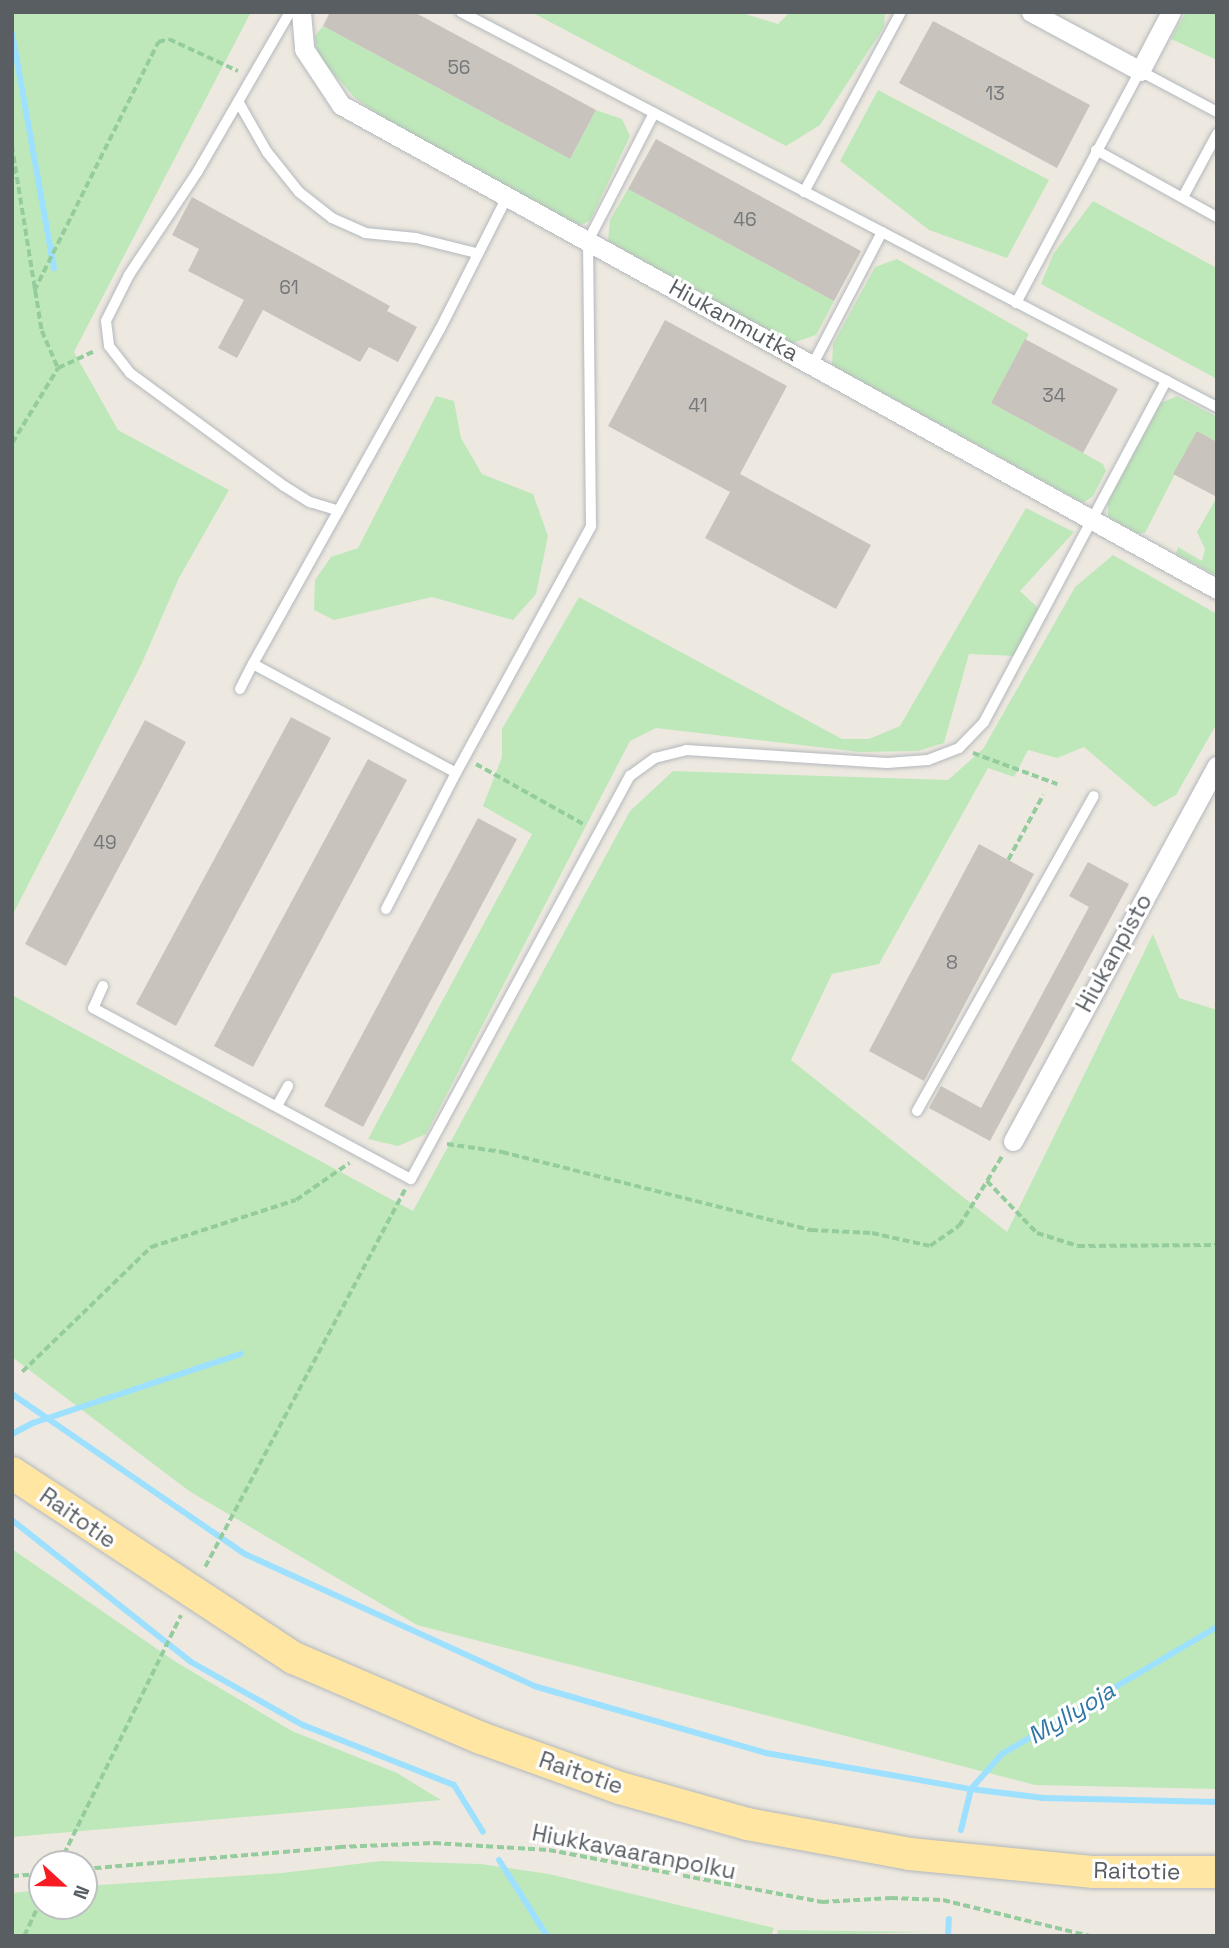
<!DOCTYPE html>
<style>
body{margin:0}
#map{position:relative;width:1229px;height:1948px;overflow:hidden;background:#eee9e0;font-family:"Space Grotesk",sans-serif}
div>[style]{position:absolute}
.green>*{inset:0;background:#bfe8ba}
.stream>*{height:6px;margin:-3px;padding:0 3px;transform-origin:3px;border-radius:3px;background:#9ee0ff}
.building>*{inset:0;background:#c8c3bd}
.path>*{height:3.5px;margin-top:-1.75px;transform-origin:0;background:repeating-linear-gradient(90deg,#94cc9d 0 7px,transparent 0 10.5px)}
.roads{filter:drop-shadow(0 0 2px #b3b8bc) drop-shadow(0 0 2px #b3b8bc)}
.service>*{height:10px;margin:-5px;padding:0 5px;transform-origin:5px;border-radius:5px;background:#fff}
.minor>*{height:19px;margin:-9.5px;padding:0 9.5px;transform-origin:9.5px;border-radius:9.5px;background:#fff}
.primary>*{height:32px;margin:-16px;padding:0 16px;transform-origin:16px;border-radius:16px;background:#ffe6a3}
span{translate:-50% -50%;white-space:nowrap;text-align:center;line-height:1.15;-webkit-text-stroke:6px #fff;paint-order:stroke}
.number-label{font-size:19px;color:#75777a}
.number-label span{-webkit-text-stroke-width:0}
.street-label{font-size:23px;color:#595e63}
.water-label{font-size:24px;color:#2f77a7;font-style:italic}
.frame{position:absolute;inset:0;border:14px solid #595e63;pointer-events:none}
.north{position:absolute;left:28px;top:1850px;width:70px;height:70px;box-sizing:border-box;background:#fff;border:2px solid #bdbfc1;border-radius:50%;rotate:112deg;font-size:19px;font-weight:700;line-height:28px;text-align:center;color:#595e63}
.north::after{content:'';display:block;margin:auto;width:24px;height:32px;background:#f71c23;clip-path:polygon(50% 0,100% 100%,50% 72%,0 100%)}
</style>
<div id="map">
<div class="green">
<i style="clip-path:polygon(12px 12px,251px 12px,74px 352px,118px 430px,229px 490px,179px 578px,141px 665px,12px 916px)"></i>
<i style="clip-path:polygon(531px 12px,739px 12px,778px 24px,790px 12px,885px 12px,884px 27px,820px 125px,786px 146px)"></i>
<i style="clip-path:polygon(1186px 12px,1217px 12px,1217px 60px,1171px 39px)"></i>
<i style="clip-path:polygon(323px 26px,570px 159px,596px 110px,622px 119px,630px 136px,590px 221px,578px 226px,380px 116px,355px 98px,319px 57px,314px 37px)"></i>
<i style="clip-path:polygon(878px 90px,1049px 180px,1007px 258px,929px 230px,840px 161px)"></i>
<i style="clip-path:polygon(628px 189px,834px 301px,816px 335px,790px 344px,608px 241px,610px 220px)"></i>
<i style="clip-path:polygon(1093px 201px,1217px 268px,1217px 379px,1041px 284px,1054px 253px)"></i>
<i style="clip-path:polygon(897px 259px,1029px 334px,991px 403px,1103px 464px,1106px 471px,1093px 496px,1083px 503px,832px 365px,833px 344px,875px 267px)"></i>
<i style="clip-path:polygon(436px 396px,454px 401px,461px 438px,482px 474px,533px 494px,548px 536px,536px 594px,513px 620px,432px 597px,334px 620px,314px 610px,315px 580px,331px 557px,358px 548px)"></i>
<i style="clip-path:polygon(1177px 396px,1217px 417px,1217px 442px,1197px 431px,1145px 533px,1138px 534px,1108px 517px,1108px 502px,1161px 403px)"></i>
<i style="clip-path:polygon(1217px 497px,1217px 576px,1176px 554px,1178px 547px,1202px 561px,1205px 549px,1197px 532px)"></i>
<i style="clip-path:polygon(1026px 508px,1074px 532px,1020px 591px,1038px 608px,1015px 656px,969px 654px,944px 743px,918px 751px,860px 752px,656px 728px,630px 741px,426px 1134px,398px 1146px,368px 1139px,532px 834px,483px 806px,502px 757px,502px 729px,579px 597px,842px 739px,869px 739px,900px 726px)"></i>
<i style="clip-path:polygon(1113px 555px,1217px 614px,1217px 723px,1176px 795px,1154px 807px,1084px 747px,1057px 758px,1028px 750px,1014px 777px,988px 768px,879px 964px,832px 974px,791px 1060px,1007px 1232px,1153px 934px,1179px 998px,1217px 1010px,1217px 1789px,1035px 1785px,417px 1625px,189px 1491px,12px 1357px,12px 995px,413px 1211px,630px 811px,673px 771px,948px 780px,983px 749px,1075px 587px)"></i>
<i style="clip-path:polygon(12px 1549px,176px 1662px,292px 1731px,397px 1773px,441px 1800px,12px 1837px)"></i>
<i style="clip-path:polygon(381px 1861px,481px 1864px,549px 1874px,774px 1928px,771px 1936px,12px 1936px,12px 1893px,42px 1890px,42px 1906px,84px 1906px,84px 1886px,282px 1873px)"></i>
<i style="clip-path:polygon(778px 1930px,930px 1932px,776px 1936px)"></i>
</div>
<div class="stream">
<i style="left:12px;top:33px;width:239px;rotate:79.9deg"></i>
<i style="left:12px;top:1394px;width:283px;rotate:34.5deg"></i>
<i style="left:245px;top:1554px;width:318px;rotate:24.5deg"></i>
<i style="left:534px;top:1686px;width:241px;rotate:16.1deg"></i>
<i style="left:766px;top:1753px;width:208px;rotate:10deg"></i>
<i style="left:971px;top:1789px;width:73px;rotate:7.1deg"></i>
<i style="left:1043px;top:1798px;width:174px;rotate:1.3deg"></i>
<i style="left:12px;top:1434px;width:24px;rotate:-28deg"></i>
<i style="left:33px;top:1423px;width:219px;rotate:-18.4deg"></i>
<i style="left:12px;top:1520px;width:228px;rotate:38.4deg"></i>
<i style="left:191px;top:1662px;width:129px;rotate:29.4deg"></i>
<i style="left:303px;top:1725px;width:162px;rotate:21.7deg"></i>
<i style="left:454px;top:1785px;width:55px;rotate:58.3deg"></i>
<i style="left:961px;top:1830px;width:42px;rotate:-76.3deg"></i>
<i style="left:971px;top:1789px;width:47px;rotate:-48.5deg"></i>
<i style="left:1002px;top:1754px;width:250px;rotate:-30.6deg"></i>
<i style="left:499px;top:1860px;width:90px;rotate:57.7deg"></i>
<i style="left:948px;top:1936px;width:17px;rotate:-87deg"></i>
</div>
<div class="building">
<i style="clip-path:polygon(330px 12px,414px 12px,596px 110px,570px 159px,323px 26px)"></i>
<i style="clip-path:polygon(933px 21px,1090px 105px,1057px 168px,899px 83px)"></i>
<i style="clip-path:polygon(656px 139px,861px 251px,834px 301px,628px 189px)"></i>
<i style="clip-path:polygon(192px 197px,390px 306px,387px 311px,417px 327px,398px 362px,369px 347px,360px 362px,263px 310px,237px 358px,218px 348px,244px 300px,188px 271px,199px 249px,172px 235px)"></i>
<i style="clip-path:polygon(665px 320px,787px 386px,740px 474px,871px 545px,836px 609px,705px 538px,730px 492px,608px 426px)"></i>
<i style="clip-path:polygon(1025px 339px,1118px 389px,1083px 453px,991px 403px)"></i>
<i style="clip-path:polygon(1197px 431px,1217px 442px,1217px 497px,1173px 474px)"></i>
<i style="clip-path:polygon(291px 717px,331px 738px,176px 1026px,136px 1004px)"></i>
<i style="clip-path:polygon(145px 720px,186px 742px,66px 966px,25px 944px)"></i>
<i style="clip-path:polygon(368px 759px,407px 780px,253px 1067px,214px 1046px)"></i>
<i style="clip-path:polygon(478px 818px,517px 839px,363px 1127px,324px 1106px)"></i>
<i style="clip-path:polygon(979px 844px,1034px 874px,924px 1081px,869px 1051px)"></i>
<i style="clip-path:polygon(1088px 862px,1129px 884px,990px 1141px,929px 1108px,941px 1086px,981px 1108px,1089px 907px,1069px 896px)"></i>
</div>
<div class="path">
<i style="left:12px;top:146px;width:187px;rotate:80.8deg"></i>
<i style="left:42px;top:331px;width:40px;rotate:66.6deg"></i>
<i style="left:34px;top:291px;width:278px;rotate:-63.5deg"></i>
<i style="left:158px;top:42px;width:11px;rotate:-15deg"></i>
<i style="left:169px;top:39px;width:76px;rotate:24.9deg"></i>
<i style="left:12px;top:443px;width:88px;rotate:-58.5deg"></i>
<i style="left:58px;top:368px;width:40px;rotate:-25deg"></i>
<i style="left:973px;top:753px;width:90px;rotate:20.3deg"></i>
<i style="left:476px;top:764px;width:125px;rotate:29.2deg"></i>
<i style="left:1008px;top:860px;width:74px;rotate:-61.7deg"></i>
<i style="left:447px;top:1144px;width:56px;rotate:8.3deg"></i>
<i style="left:502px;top:1152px;width:319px;rotate:14.2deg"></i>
<i style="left:811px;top:1230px;width:61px;rotate:2.8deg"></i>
<i style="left:872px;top:1233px;width:59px;rotate:12.6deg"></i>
<i style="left:930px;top:1246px;width:35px;rotate:-35deg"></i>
<i style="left:959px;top:1226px;width:53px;rotate:-58.1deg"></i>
<i style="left:987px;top:1181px;width:72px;rotate:46.1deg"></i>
<i style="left:1037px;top:1233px;width:43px;rotate:17.6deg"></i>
<i style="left:1078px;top:1246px;width:139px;rotate:-0.4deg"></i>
<i style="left:987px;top:1181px;width:29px;rotate:-59deg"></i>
<i style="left:22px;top:1372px;width:180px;rotate:-44.1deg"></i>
<i style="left:151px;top:1247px;width:152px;rotate:-18deg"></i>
<i style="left:296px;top:1200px;width:65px;rotate:-34.9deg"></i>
<i style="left:205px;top:1567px;width:427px;rotate:-62.1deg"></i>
<i style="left:59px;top:1864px;width:277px;rotate:-63.9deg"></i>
<i style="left:84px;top:1869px;width:256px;rotate:-4.9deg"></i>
<i style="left:339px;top:1847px;width:95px;rotate:-2.4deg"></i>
<i style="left:434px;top:1843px;width:115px;rotate:3.5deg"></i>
<i style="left:549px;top:1850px;width:278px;rotate:10.8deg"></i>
<i style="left:822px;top:1902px;width:69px;rotate:-3.3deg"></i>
<i style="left:891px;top:1898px;width:52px;rotate:2.2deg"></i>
<i style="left:943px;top:1900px;width:151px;rotate:13.8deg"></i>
<i style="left:12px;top:1876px;width:30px;rotate:-4deg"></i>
<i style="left:24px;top:1936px;width:42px;rotate:-64.7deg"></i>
</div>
<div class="roads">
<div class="service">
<i style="left:290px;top:12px;width:184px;rotate:120.1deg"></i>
<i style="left:198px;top:171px;width:125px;rotate:123.6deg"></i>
<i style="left:129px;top:275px;width:51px;rotate:116.6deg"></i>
<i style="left:106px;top:321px;width:25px;rotate:83deg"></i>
<i style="left:109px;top:346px;width:34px;rotate:52deg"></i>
<i style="left:130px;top:373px;width:191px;rotate:36.3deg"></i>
<i style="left:284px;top:486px;width:31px;rotate:32deg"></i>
<i style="left:310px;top:502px;width:30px;rotate:17deg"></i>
<i style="left:461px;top:12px;width:853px;rotate:27.59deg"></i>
<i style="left:239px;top:103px;width:56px;rotate:60.3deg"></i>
<i style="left:267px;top:152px;width:51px;rotate:51.3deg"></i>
<i style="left:299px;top:192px;width:42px;rotate:38.2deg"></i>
<i style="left:332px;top:218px;width:36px;rotate:24deg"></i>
<i style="left:365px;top:233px;width:51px;rotate:5.6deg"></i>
<i style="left:416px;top:238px;width:62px;rotate:14deg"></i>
<i style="left:1096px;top:150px;width:138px;rotate:29deg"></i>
<i style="left:804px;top:192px;width:204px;rotate:-61.7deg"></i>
<i style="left:507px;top:197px;width:148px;rotate:116.9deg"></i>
<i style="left:440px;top:329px;width:384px;rotate:119.2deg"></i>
<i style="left:253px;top:664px;width:230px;rotate:28.2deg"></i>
<i style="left:456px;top:773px;width:281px;rotate:-61.3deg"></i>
<i style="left:591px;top:526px;width:285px;rotate:-90.6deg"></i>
<i style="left:588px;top:241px;width:144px;rotate:-62.7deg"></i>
<i style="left:1183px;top:197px;width:72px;rotate:-61.6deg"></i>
<i style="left:1016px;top:303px;width:263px;rotate:-61.9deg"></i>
<i style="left:1140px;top:71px;width:87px;rotate:28deg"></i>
<i style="left:813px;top:364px;width:149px;rotate:-62.4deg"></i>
<i style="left:240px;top:689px;width:28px;rotate:-63deg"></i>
<i style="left:386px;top:909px;width:153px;rotate:-62.8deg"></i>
<i style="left:103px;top:986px;width:24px;rotate:114deg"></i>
<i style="left:93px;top:1008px;width:361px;rotate:28.3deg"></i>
<i style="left:411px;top:1179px;width:459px;rotate:-61.5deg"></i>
<i style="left:630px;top:776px;width:31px;rotate:-36deg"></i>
<i style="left:655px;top:758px;width:32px;rotate:-14deg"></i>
<i style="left:686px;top:750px;width:201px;rotate:3.7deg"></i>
<i style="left:887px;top:763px;width:41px;rotate:-4.2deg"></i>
<i style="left:928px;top:760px;width:33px;rotate:-21deg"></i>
<i style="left:959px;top:748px;width:36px;rotate:-46deg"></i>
<i style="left:984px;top:722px;width:387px;rotate:-61.9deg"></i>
<i style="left:277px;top:1106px;width:23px;rotate:-61deg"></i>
<i style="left:917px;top:1111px;width:361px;rotate:-60.7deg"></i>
</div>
<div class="minor">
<i style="left:301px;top:12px;width:37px;rotate:85deg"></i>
<i style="left:304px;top:49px;width:67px;rotate:56.5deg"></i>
<i style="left:341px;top:105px;width:1001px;rotate:28.92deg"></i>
<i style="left:1031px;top:12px;width:124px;rotate:28.4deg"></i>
<i style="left:1140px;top:71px;width:67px;rotate:-62.3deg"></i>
<i style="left:1013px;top:1141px;width:427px;rotate:-61.5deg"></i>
</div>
<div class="primary">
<i style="left:12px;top:1473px;width:337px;rotate:33.3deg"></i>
<i style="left:294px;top:1658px;width:203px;rotate:23.2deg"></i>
<i style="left:481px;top:1738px;width:148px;rotate:19.8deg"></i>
<i style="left:620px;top:1788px;width:132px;rotate:15.8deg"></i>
<i style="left:747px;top:1824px;width:166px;rotate:10.4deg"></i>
<i style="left:910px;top:1854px;width:185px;rotate:5.6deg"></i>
<i style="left:1094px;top:1872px;width:123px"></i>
</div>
</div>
<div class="number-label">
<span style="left:459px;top:68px">56</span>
<span style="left:995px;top:94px">13</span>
<span style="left:745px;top:220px">46</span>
<span style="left:289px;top:288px">61</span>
<span style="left:1054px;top:396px">34</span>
<span style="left:698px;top:406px">41</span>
<span style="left:105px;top:843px">49</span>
<span style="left:952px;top:963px">8</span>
</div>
<div class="street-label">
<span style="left:734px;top:320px;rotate:29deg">Hiukanmutka</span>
<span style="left:1114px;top:953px;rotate:-61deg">Hiukanpisto</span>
<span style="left:78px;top:1518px;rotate:35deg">Raitotie</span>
<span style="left:581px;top:1773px;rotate:19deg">Raitotie</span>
<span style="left:634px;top:1852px;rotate:11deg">Hiukkavaaranpolku</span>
<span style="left:1137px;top:1871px;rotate:1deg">Raitotie</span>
</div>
<div class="water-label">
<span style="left:1071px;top:1713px;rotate:-31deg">Myllyoja</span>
</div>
<div class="frame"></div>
<div class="north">N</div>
</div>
